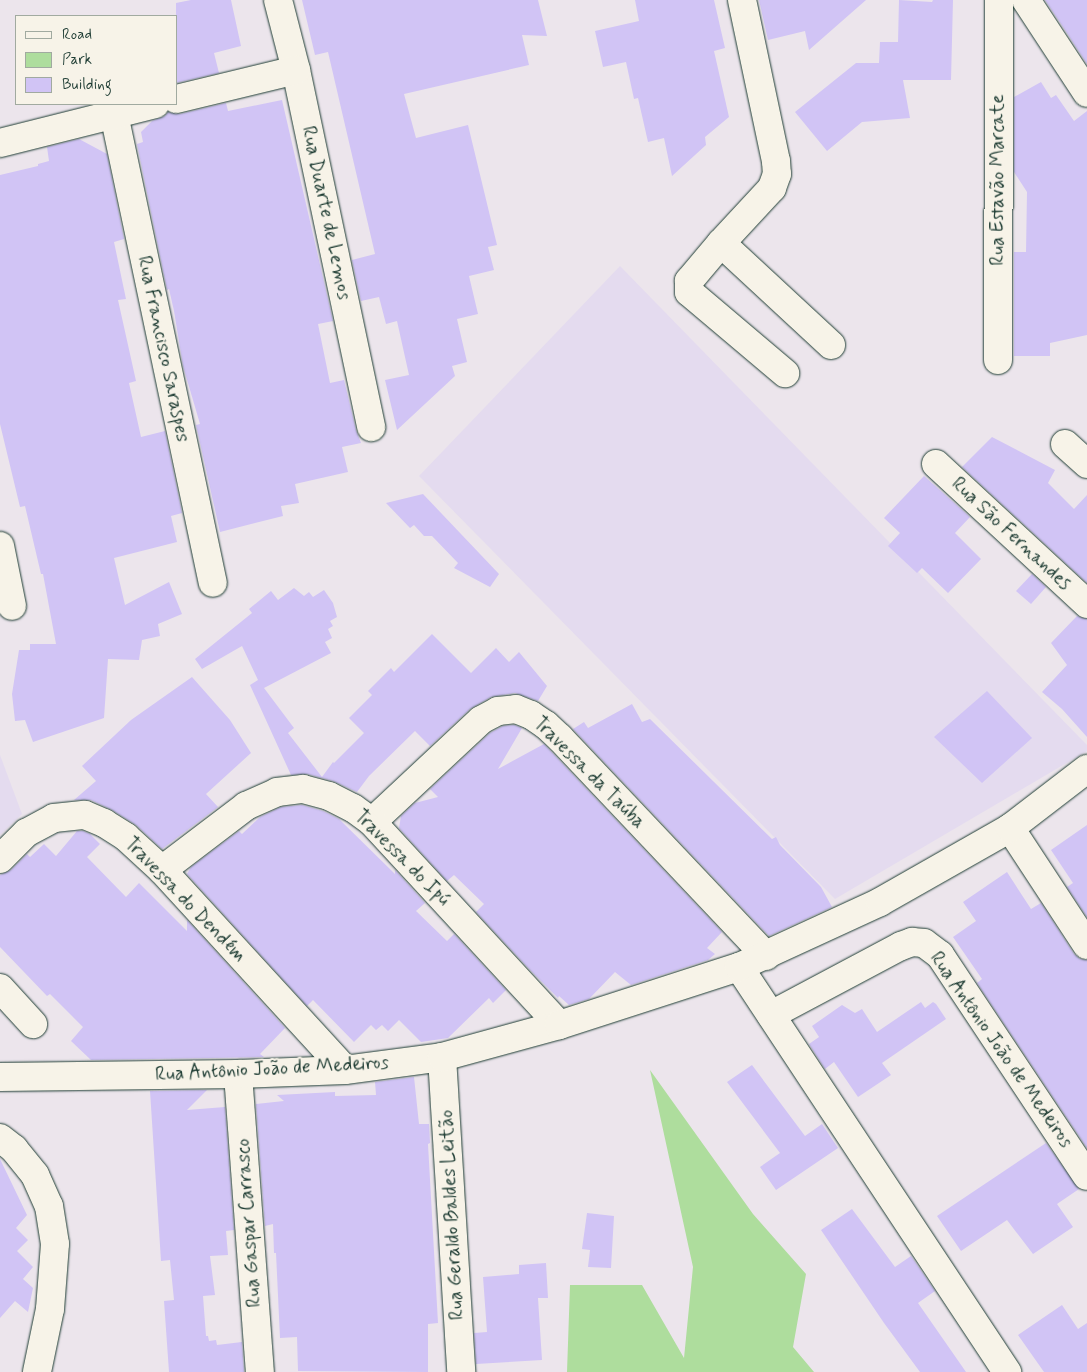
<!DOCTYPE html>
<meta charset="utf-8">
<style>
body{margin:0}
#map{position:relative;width:1087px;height:1372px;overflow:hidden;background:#ece5ec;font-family:Mynerve,sans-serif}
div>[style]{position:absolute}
.built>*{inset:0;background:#e4dbef}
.green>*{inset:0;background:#aedd9d}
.building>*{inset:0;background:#d1c4f5}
.roads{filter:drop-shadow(0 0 1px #1f3d34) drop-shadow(0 0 1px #1f3d34)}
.minor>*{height:28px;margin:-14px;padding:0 14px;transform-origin:14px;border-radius:14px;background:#f7f3e8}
span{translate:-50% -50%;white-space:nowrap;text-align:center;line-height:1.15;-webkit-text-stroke:4px #f7f3e8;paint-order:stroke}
.street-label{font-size:19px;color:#1f3d34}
.legend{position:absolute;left:15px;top:15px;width:162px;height:90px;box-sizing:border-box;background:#f7f3e8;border:1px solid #a1aaa0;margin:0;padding:6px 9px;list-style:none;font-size:15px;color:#1f3d34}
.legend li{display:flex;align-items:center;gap:10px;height:25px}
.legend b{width:25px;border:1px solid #a1aaa0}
</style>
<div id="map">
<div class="built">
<i style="clip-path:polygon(620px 266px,1087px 745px,1087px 751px,835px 899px,419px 476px)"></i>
<i style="clip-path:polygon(0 755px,22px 814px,0 835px)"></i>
</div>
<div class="green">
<i style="clip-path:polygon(650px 1070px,753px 1214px,806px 1274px,793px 1347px,814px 1372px,567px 1372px,570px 1285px,642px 1285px,684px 1358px,693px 1267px)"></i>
</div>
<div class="building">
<i style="clip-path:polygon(191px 0,231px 0,241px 46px,214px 53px,219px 73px,176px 83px,176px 3px)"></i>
<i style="clip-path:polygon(302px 0,538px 0,547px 36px,522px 35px,529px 65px,404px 94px,416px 138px,468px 125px,497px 245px,488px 247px,494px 270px,469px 276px,478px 314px,457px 319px,467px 362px,452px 366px,455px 376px,397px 430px,385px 380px,409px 375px,397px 321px,386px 324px,379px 297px,361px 301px,352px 260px,375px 254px,328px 52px,315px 55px)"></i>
<i style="clip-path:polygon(635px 0,714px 0,725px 48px,714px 51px,729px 117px,705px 137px,706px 145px,672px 176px,664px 138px,648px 142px,638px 98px,634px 99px,626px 62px,603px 67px,595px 31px,639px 21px)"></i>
<i style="clip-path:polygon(759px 0,866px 0,809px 50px,805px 31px,768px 40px)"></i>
<i style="clip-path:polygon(899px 0,932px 2px,933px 0,953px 0,951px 80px,903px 80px,910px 118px,862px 122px,827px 151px,795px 112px,856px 63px,879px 63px,880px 42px,898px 42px)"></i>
<i style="clip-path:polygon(1045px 0,1087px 0,1087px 64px,1063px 27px)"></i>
<i style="clip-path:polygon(1041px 82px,1051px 98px,1056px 95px,1074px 121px,1087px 111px,1087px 335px,1050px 343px,1050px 356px,1014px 356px,1014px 252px,1026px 252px,1027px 192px,1014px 172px,1014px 97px)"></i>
<i style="clip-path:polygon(282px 100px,333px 321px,318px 324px,330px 383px,344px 380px,356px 430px,361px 443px,342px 447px,348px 472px,295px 484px,299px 503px,281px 506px,283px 516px,220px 532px,196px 425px,200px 424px,183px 366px,174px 311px,169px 289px,167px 290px,137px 144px,143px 142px,141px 132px,152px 121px,165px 116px,168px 112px,180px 114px,226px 103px,228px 111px)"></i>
<i style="clip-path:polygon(79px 139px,107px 154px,124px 239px,114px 242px,126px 299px,118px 300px,136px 381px,129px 383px,141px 437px,165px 431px,182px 513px,171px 516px,177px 542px,114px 558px,125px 605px,169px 582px,182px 614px,158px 624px,160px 636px,142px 640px,139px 660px,108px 659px,104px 718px,33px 742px,25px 720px,15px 721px,12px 694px,19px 650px,30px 650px,30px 644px,56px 644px,43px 574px,41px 574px,25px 506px,20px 507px,0 424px,0 175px,38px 166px,38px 164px,49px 161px,47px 147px)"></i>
<i style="clip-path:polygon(992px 437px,1055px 470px,1048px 483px,1074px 509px,1087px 495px,1087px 583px,962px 467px)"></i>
<i style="clip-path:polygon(924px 476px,970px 517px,955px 533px,981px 559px,948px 593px,922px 568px,917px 573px,888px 546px,900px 533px,884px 518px)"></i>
<i style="clip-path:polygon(423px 494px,499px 574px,490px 587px,454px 568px,458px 563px,432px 536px,424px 536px,414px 525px,410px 528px,386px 503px)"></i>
<i style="clip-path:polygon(1032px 574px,1046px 587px,1031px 604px,1016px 591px)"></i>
<i style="clip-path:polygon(294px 588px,304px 596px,309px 592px,313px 597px,324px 590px,333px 603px,337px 617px,330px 621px,333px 626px,328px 629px,332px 638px,325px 642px,331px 653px,264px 688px,294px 728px,288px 733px,322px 777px,333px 762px,334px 763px,364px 733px,349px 718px,372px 695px,368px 691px,391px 668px,394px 672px,432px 634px,471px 673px,496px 648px,509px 662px,519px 652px,547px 686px,538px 701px,515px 693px,491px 697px,470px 709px,430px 746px,415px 731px,369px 776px,357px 792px,333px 781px,307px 774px,291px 775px,250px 685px,258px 680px,242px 646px,202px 669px,195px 659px,252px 613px,249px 609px,271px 591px,278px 600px)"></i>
<i style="clip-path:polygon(1077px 616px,1087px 619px,1087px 737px,1062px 709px,1042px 692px,1067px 665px,1051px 643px)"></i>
<i style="clip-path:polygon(192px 677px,230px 720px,251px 753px,206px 794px,218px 807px,162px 849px,136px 825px,112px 810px,91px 800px,74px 800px,96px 781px,82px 766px,131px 720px)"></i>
<i style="clip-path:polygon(987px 691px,1032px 738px,982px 783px,934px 737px)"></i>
<i style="clip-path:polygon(632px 704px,642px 722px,650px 719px,772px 839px,776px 837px,780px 845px,821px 887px,832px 907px,769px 936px,573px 729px,584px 722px,588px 728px)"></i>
<i style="clip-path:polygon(514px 725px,522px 728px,498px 769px,544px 744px,722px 932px,707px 948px,715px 954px,708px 960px,631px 985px,615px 972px,589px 999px,569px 1005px,559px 996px,558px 998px,530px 970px,476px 912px,484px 904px,454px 875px,447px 881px,399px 828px,401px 816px,415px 803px,438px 797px,430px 789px,490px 733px,503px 726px)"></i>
<i style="clip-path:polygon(302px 805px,323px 811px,339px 819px,395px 874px,395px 870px,425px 903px,416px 911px,447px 941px,454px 934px,506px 990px,493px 1003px,489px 998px,448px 1038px,421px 1042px,399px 1020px,388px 1031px,382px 1025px,376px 1030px,371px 1025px,354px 1042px,313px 1000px,307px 1006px,187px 874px,191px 867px,239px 831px,242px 834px,260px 817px,281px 807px)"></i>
<i style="clip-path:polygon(1087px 825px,1087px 917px,1067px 887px,1073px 883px,1051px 850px)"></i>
<i style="clip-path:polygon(77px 831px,83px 831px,90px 834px,100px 844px,87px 857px,126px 897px,139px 883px,187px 931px,187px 920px,285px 1028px,260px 1054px,264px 1057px,91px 1060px,71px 1041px,83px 1027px,50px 994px,47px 996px,0 947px,0 875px,11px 870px,27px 854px,30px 857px,44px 844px,56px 856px)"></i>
<i style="clip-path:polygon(1007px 872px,1031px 909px,1041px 903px,1074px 954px,1080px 959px,1087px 960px,1087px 1148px,977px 983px,982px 979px,953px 937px,976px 921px,963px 902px)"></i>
<i style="clip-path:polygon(921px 1002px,925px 1008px,933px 1002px,936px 1004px,946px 1019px,882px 1063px,891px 1075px,858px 1097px,834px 1062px,825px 1069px,809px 1044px,819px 1037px,812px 1026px,842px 1005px,855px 1013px,862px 1009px,877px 1032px)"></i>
<i style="clip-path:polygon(752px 1065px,805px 1136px,822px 1124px,838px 1148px,776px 1190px,760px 1167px,780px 1153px,727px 1082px)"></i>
<i style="clip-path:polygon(414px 1077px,419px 1124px,429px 1124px,430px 1143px,428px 1144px,438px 1323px,428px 1324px,428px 1372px,298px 1371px,297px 1337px,280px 1338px,276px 1253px,274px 1253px,273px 1224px,265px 1226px,256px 1104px,284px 1101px,277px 1095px,335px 1092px,335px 1096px,376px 1095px,375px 1082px)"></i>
<i style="clip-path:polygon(207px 1090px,187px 1110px,225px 1107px,234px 1230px,226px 1231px,228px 1255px,210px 1256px,215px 1295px,203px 1296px,206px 1336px,208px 1336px,209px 1341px,216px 1340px,217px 1345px,242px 1342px,244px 1372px,169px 1372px,164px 1301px,174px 1300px,170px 1260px,161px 1261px,150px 1091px)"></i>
<i style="clip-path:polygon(1046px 1143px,1079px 1189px,1057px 1204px,1073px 1227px,1033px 1254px,1007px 1220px,961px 1251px,937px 1216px)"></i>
<i style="clip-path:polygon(0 1159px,27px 1215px,16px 1228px,28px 1240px,17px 1251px,33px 1267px,23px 1279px,33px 1288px,28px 1312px,15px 1301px,0 1318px)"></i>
<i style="clip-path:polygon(852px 1209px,895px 1267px,911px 1256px,922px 1272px,935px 1291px,918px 1303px,966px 1372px,920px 1372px,884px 1323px,821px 1230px)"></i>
<i style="clip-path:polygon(587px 1213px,614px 1216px,611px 1268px,588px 1267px,590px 1250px,582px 1249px)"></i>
<i style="clip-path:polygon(546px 1263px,548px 1298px,538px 1298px,542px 1360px,476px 1364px,474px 1333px,487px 1332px,483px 1277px,519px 1274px,519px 1265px)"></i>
<i style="clip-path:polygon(1062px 1305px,1078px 1329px,1087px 1323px,1087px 1372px,1044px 1372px,1018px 1335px)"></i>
</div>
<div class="roads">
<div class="minor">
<i style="left:278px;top:0;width:72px;rotate:75.6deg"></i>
<i style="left:296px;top:70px;width:365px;rotate:78.1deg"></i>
<i style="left:742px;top:0;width:165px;rotate:78.1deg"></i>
<i style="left:776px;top:161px;width:13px;rotate:86deg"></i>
<i style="left:777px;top:174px;width:15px;rotate:110deg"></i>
<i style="left:772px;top:188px;width:75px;rotate:132.8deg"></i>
<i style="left:721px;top:243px;width:150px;rotate:42.8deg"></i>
<i style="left:1026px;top:0;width:111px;rotate:56.7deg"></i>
<i style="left:176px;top:99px;width:123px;rotate:-13.6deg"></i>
<i style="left:114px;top:114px;width:479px;rotate:78.1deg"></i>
<i style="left:0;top:143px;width:160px;rotate:-14.1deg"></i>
<i style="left:721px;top:243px;width:50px;rotate:130.1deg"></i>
<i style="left:689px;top:281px;width:11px;rotate:90deg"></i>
<i style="left:689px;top:292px;width:126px;rotate:40.2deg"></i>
<i style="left:998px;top:360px;width:360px;rotate:-89.8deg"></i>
<i style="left:1065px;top:444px;width:30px;rotate:42deg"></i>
<i style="left:936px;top:464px;width:206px;rotate:42.8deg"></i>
<i style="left:0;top:546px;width:61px;rotate:78.7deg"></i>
<i style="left:372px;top:822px;width:149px;rotate:-43.1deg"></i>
<i style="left:481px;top:720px;width:19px;rotate:-28deg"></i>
<i style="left:498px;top:711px;width:18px;rotate:-6deg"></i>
<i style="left:516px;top:709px;width:16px;rotate:22deg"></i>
<i style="left:531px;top:715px;width:18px;rotate:34deg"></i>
<i style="left:546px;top:725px;width:19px;rotate:43deg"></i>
<i style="left:560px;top:738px;width:300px;rotate:46.6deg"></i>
<i style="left:1010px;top:828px;width:140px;rotate:56.7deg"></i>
<i style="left:0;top:859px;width:37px;rotate:-45deg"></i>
<i style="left:26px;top:833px;width:32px;rotate:-28deg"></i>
<i style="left:54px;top:818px;width:31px;rotate:-6deg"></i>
<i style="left:85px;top:815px;width:21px;rotate:23deg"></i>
<i style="left:104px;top:823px;width:26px;rotate:32deg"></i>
<i style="left:126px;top:837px;width:49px;rotate:42.5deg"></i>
<i style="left:162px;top:870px;width:271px;rotate:47.5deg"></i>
<i style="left:162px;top:870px;width:106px;rotate:-37.3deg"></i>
<i style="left:246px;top:806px;width:34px;rotate:-24deg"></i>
<i style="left:277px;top:792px;width:26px;rotate:-7deg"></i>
<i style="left:303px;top:789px;width:27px;rotate:15deg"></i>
<i style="left:329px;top:796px;width:27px;rotate:27deg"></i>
<i style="left:353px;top:808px;width:24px;rotate:36deg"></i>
<i style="left:372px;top:822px;width:276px;rotate:47.3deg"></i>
<i style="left:739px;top:967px;width:486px;rotate:56.5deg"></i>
<i style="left:0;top:988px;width:49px;rotate:47.5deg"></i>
<i style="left:771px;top:1015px;width:147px;rotate:-28deg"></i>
<i style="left:901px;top:946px;width:12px;rotate:-20deg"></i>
<i style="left:912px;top:942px;width:12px;rotate:5deg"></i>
<i style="left:924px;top:943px;width:20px;rotate:37deg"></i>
<i style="left:940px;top:955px;width:265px;rotate:56.4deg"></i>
<i style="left:442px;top:1057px;width:316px;rotate:86.5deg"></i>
<i style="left:238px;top:1074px;width:299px;rotate:85.8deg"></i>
<i style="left:0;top:1077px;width:238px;rotate:-0.7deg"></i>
<i style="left:238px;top:1074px;width:107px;rotate:-2.1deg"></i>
<i style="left:345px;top:1070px;width:98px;rotate:-7.6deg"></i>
<i style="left:442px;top:1057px;width:121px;rotate:-15.3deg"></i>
<i style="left:559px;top:1025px;width:189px;rotate:-17.9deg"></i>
<i style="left:739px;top:967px;width:155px;rotate:-24.7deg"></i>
<i style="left:880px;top:902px;width:150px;rotate:-29.6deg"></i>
<i style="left:1010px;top:828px;width:97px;rotate:-37.5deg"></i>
<i style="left:0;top:1138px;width:18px;rotate:38deg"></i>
<i style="left:14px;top:1149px;width:33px;rotate:51deg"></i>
<i style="left:35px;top:1175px;width:34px;rotate:66deg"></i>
<i style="left:49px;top:1206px;width:38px;rotate:81deg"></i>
<i style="left:55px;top:1244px;width:65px;rotate:94.4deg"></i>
<i style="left:50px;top:1309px;width:64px;rotate:101.7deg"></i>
</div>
</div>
<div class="street-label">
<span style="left:998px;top:180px;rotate:-90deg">Rua Estavão Marcate</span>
<span style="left:326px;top:213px;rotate:78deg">Rua Duarte de Lemos</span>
<span style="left:163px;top:349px;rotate:78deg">Rua Francisco Saraspes</span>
<span style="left:1011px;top:534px;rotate:43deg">Rua São Fernandes</span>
<span style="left:589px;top:773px;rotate:45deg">Travessa da Taúba</span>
<span style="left:402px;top:858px;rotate:45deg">Travessa do Ipú</span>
<span style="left:185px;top:900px;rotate:46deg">Travessa do Dendém</span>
<span style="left:1001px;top:1050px;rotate:55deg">Rua Antônio João de Medeiros</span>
<span style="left:272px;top:1069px;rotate:-3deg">Rua Antônio João de Medeiros</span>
<span style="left:452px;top:1215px;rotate:-93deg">Rua Geraldo Baldes Leitão</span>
<span style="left:249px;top:1223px;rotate:-94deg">Rua Gaspar Carrasco</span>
</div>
<ul class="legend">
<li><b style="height:6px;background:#f7f3e8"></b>Road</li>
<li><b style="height:14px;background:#aedd9d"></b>Park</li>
<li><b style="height:14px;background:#d1c4f5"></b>Building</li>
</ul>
</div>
